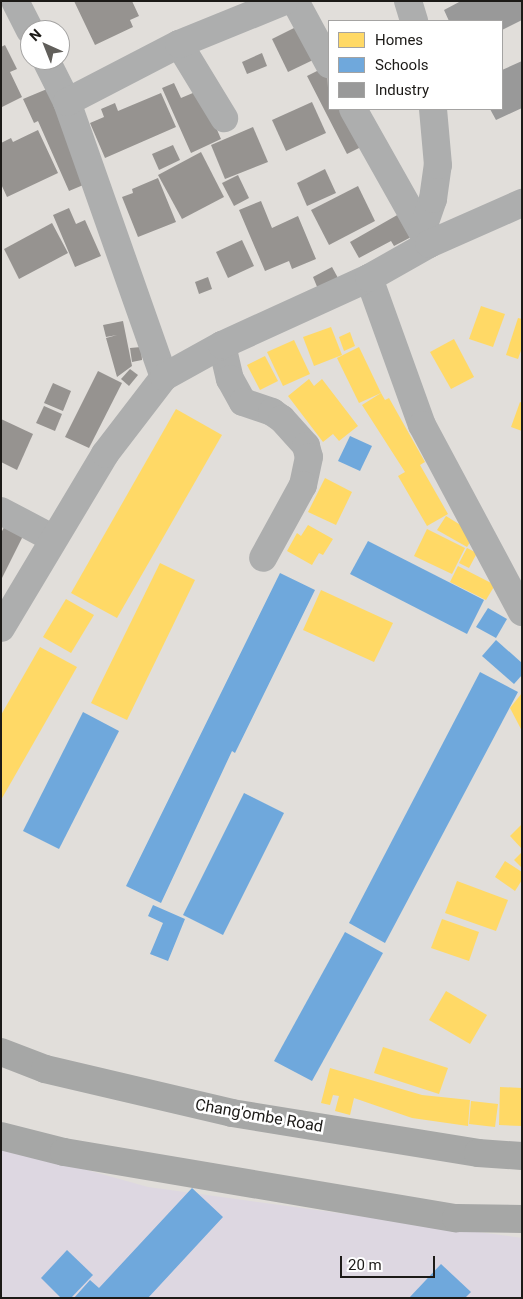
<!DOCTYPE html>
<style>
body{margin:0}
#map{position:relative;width:523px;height:1299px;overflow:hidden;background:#e1deda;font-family:Roboto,sans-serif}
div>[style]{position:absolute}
.education>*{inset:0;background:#ddd7e1}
.homes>*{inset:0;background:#ffd966}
.schools>*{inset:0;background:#6fa8dc}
.industry>*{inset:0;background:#999}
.building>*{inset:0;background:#969390}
.minor>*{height:28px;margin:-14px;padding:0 14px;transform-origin:14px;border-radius:14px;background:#adaeae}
.major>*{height:28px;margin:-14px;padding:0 14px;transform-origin:14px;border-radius:14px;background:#a6a7a6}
span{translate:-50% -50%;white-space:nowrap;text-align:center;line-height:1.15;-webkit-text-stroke:5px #fff;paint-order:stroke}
.street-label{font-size:16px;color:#1c1a17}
.frame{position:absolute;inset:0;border:2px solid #1c1a17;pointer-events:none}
.legend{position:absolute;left:328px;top:20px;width:175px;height:90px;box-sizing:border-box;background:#fff;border:1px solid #a4a3a2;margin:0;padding:6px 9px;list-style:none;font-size:15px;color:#1c1a17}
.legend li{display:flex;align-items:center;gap:10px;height:25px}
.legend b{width:25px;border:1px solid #a4a3a2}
.north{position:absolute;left:20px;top:20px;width:50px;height:50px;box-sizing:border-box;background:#fff;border:1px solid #a4a3a2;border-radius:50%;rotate:316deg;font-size:14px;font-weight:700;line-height:20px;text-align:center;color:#1c1a17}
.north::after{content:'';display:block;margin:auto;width:18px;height:22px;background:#615f5b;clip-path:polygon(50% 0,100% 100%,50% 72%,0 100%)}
.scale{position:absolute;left:340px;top:1256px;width:95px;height:22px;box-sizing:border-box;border:2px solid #1c1a17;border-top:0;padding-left:6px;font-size:15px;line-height:18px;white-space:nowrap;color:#1c1a17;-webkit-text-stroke:4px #fff;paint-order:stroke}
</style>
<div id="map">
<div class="education">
<i style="clip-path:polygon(1px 1146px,148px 1187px,522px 1238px,522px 1298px,1px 1298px)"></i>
</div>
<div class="homes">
<i style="clip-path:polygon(481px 306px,505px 314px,493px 347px,469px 339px)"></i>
<i style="clip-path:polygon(518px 318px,522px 319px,522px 348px,518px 359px,506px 355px)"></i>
<i style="clip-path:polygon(331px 327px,342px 355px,314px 366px,303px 337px)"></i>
<i style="clip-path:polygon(350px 332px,355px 346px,344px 351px,339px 337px)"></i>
<i style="clip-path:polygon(454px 339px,474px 377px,451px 389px,430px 352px)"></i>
<i style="clip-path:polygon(294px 340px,310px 374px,283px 386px,267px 352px)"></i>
<i style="clip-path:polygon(359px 347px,381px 393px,359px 403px,337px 358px)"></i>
<i style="clip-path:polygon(265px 356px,278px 381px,260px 390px,247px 365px)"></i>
<i style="clip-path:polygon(309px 379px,314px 386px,322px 379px,358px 426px,339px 441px,333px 434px,323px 442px,288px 396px)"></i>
<i style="clip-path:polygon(381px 393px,385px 400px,389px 398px,425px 462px,420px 465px,448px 514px,427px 526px,398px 476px,405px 472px,362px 405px)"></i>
<i style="clip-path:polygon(520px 402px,522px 403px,522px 431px,511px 427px)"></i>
<i style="clip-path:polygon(176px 409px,222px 435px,117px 618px,71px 593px)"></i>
<i style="clip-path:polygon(325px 478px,352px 492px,336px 525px,308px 512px)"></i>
<i style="clip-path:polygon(446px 516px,475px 534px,467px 547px,437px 530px)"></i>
<i style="clip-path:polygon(308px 525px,333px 539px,323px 555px,319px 553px,312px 565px,287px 551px,297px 533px,301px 536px)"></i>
<i style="clip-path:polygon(427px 529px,465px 548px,452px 574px,414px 556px)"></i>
<i style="clip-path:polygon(467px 548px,477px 553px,469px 568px,459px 563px)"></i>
<i style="clip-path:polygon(160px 563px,195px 580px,127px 720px,91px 703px)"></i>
<i style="clip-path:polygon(458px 566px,495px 585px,486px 600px,450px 582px)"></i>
<i style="clip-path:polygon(321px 590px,393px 623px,374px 662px,303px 630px)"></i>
<i style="clip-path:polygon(66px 599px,94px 615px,71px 653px,43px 637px)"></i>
<i style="clip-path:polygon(40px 647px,77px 667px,1px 800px,1px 715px)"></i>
<i style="clip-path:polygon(522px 693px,522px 731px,510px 708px)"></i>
<i style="clip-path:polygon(522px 824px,522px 849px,510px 836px)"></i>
<i style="clip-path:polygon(522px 852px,522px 868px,514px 860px)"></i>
<i style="clip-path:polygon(505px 861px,522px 872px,522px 880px,515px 891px,495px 877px)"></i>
<i style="clip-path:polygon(457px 881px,508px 900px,496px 931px,445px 913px)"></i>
<i style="clip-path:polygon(442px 919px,479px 932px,469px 961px,431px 948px)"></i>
<i style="clip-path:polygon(446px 991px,487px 1015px,470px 1044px,429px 1020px)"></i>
<i style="clip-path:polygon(383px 1047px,448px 1068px,439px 1094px,374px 1073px)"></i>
<i style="clip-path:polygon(330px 1068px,422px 1095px,470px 1100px,468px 1126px,412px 1118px,354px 1098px,350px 1115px,335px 1111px,339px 1096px,333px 1095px,330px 1105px,321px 1103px)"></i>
<i style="clip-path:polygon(500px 1087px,522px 1088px,522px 1126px,499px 1125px)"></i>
<i style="clip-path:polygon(471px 1101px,498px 1104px,495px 1127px,469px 1124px)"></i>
</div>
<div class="schools">
<i style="clip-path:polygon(350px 436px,372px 446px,360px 471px,338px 461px)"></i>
<i style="clip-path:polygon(368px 541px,484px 600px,467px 634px,350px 574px)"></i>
<i style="clip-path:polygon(280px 573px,315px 590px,235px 753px,232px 751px,161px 903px,126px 886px)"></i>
<i style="clip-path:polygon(488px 608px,507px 619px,496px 638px,476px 627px)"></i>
<i style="clip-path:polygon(496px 640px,522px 663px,522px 675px,514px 684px,482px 656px)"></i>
<i style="clip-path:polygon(480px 672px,518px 692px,385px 943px,349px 923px)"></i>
<i style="clip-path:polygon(83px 712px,119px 731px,59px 849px,23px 831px)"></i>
<i style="clip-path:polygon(244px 793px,284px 813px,223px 935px,183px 915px)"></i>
<i style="clip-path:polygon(153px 905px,185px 919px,168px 961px,150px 954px,163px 923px,148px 916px)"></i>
<i style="clip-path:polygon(345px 932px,383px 953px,312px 1081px,274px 1061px)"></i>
<i style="clip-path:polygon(192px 1188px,223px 1217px,148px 1298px,74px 1298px,90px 1280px,99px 1288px)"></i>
<i style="clip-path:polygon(67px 1250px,93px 1275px,71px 1298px,61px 1298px,41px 1278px)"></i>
<i style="clip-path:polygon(441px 1264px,471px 1292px,465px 1298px,409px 1298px)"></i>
</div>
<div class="industry">
<i style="clip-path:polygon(461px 1px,522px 1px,522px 20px,502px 30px,502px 21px,449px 21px,444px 10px)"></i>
<i style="clip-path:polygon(522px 61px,522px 108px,496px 120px,490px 109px,502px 109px,502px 70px)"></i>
</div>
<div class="building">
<i style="clip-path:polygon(74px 1px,132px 1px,139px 16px,130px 20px,133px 27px,95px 45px)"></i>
<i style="clip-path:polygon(296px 27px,313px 60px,288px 72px,272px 39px)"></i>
<i style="clip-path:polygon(5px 45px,17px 69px,10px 72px,22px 97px,2px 107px,1px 47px)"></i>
<i style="clip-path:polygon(262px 53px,267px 66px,247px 74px,242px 62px)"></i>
<i style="clip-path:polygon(327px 66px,329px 109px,349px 109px,367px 144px,347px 154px,307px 76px)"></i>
<i style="clip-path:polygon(174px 83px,181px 98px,200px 90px,221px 139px,191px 153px,162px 88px)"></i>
<i style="clip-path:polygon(47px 89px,88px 183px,69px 191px,38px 121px,34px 123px,23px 99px)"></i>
<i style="clip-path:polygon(161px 93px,176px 127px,105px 158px,90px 123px,104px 117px,101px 109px,115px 103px,118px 111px)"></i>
<i style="clip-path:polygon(312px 102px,326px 133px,286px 151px,272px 120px)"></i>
<i style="clip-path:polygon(253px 127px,268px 162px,225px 179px,211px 145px)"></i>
<i style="clip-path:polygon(38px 130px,58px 173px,7px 197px,1px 184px,1px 143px,11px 138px,13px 142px)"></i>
<i style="clip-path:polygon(173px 145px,180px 160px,159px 170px,152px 154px)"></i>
<i style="clip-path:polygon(201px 152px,224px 197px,182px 219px,158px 175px)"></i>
<i style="clip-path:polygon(325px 169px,336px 193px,307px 206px,297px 183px)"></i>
<i style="clip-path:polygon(238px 175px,249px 198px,234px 206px,222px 183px)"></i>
<i style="clip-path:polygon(158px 178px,176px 222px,138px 237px,122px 197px,133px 193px,132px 189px)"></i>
<i style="clip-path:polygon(358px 186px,375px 221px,329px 245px,311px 210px)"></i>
<i style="clip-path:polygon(261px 201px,272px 228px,298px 216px,316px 259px,292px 269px,289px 261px,265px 271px,239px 210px)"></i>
<i style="clip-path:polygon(69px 208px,76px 224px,85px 220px,101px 256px,75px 267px,53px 215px)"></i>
<i style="clip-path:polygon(406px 210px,415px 235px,394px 246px,391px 241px,359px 258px,350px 242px)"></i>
<i style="clip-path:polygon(52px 223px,68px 253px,19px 279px,4px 249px)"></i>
<i style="clip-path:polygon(242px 240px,254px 266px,228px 278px,216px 252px)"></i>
<i style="clip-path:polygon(332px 267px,338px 278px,318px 289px,313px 277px)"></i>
<i style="clip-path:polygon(208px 277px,212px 289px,199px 294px,195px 282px)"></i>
<i style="clip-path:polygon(123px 321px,132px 366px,117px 377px,106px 338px,117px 335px,106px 337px,103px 325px)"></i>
<i style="clip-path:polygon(141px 347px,142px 360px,132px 362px,130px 348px)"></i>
<i style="clip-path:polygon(130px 369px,138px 375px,129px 386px,121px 379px)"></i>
<i style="clip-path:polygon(98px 371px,122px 383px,89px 448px,65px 437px)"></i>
<i style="clip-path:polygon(53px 383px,71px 391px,63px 411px,44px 403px)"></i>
<i style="clip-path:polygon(44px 406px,62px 414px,55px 431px,36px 423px)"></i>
<i style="clip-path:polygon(1px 419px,33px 434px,17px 470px,1px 462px)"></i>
<i style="clip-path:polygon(9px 518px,27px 528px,1px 580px,1px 533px)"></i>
</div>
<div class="minor">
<i style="left:15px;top:1px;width:33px;rotate:63deg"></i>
<i style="left:295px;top:1px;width:72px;rotate:61.6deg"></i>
<i style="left:408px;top:1px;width:21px;rotate:73deg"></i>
<i style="left:179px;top:44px;width:87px;rotate:58.7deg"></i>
<i style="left:46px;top:60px;width:47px;rotate:63.4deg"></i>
<i style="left:67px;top:102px;width:292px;rotate:70.6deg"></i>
<i style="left:67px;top:102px;width:126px;rotate:-27.4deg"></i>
<i style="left:179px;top:44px;width:114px;rotate:-22.1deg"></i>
<i style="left:353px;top:109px;width:155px;rotate:60.6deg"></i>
<i style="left:422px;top:231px;width:34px;rotate:-71deg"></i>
<i style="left:433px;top:199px;width:34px;rotate:-82deg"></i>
<i style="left:438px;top:165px;width:56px;rotate:-95.1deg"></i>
<i style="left:369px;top:278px;width:156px;rotate:70.2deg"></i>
<i style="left:422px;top:425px;width:212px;rotate:61.9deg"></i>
<i style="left:222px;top:345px;width:35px;rotate:77deg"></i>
<i style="left:230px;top:379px;width:26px;rotate:61deg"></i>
<i style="left:243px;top:402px;width:31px;rotate:19deg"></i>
<i style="left:272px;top:412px;width:12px;rotate:35deg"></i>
<i style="left:282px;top:419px;width:36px;rotate:48deg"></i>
<i style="left:306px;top:446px;width:11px;rotate:75deg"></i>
<i style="left:309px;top:457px;width:29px;rotate:102deg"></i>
<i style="left:303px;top:485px;width:83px;rotate:118.7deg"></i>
<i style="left:1px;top:511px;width:58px;rotate:27.9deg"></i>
<i style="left:1px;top:628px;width:203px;rotate:-59.1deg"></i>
<i style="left:105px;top:454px;width:97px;rotate:-52.5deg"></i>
<i style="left:164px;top:377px;width:66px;rotate:-28.9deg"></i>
<i style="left:222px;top:345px;width:162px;rotate:-24.5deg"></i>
<i style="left:369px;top:278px;width:69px;rotate:-29.5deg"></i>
<i style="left:429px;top:244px;width:102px;rotate:-23.8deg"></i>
</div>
<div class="major">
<i style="left:1px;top:1052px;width:47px;rotate:21.1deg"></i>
<i style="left:45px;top:1069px;width:192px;rotate:13.2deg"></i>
<i style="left:232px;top:1113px;width:249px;rotate:9.2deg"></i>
<i style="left:478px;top:1153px;width:44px;rotate:3.9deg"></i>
<i style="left:1px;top:1136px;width:65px;rotate:14.3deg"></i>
<i style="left:64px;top:1152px;width:398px;rotate:9.6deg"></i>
<i style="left:456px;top:1218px;width:66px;rotate:0.9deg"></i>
</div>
<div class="street-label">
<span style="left:259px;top:1116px;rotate:10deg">Chang'ombe Road</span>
</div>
<div class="frame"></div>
<ul class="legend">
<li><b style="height:14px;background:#ffd966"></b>Homes</li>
<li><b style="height:14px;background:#6fa8dc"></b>Schools</li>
<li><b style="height:14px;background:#999"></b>Industry</li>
</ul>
<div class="north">N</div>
<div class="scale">20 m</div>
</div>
